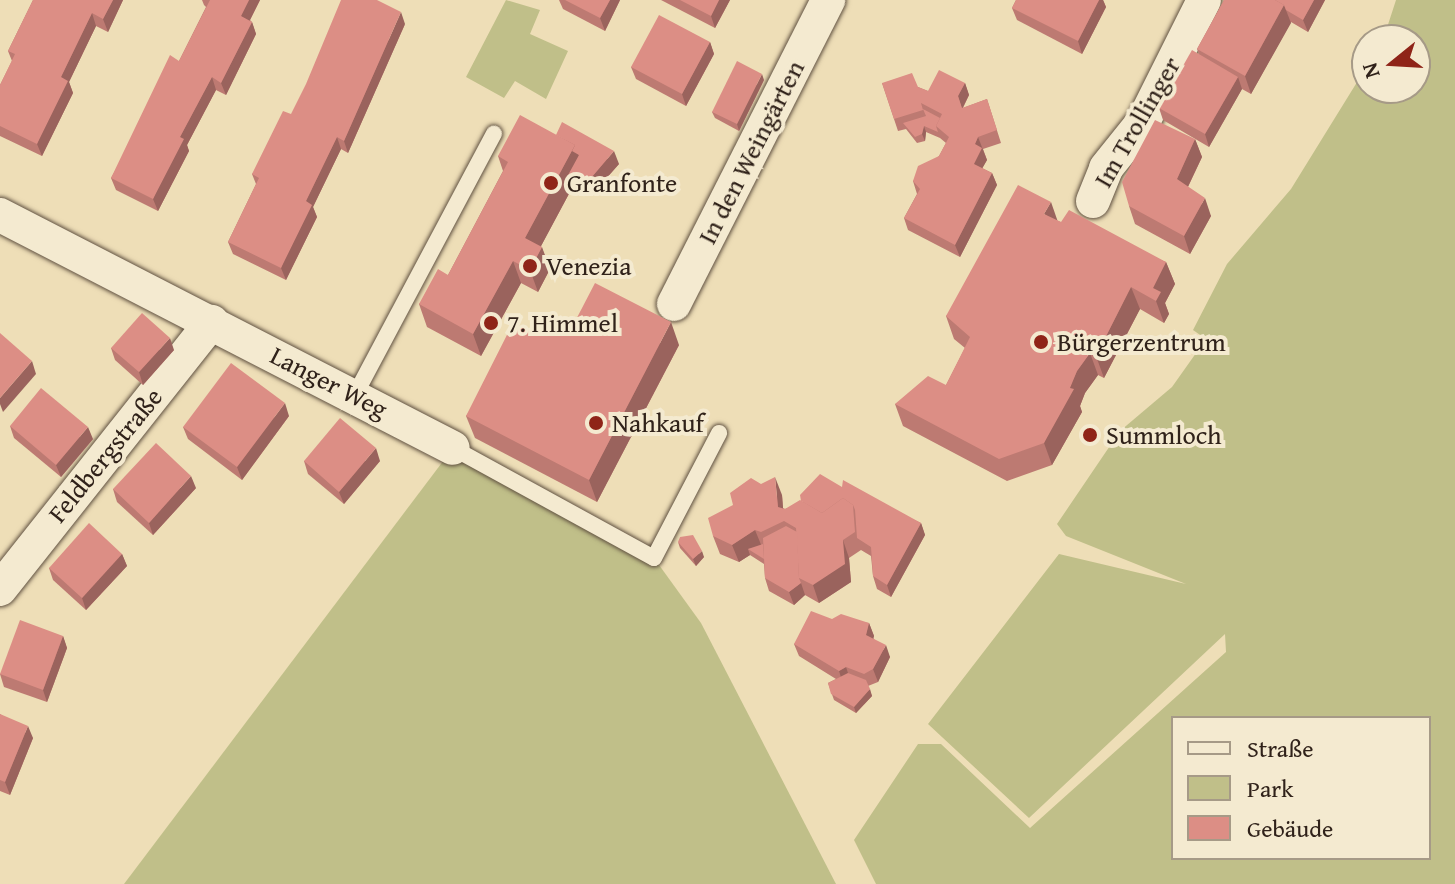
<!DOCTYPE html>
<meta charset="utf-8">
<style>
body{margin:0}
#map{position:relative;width:1455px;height:884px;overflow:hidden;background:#eedeb7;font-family:"Gentium Book Plus",serif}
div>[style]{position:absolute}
.green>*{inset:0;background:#c0bf89}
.roads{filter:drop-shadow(0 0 2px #605141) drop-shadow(0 0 2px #605141)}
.service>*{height:16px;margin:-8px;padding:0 8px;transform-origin:8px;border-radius:8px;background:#f4ead0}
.minor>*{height:34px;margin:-17px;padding:0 17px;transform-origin:17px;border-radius:17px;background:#f4ead0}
.wall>*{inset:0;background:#bd7a72}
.shaded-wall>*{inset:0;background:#9a635d}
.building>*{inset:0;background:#dc8e85}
.dots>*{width:22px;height:22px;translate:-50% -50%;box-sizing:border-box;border:4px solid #f4ead0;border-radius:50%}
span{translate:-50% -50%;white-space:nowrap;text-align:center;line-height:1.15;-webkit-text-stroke:8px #f4ead0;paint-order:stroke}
.street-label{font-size:26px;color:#30221a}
.poi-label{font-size:26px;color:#30221a}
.left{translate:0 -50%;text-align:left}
.legend{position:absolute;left:1171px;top:716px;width:260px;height:144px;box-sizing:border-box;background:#f4ead0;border:2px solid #a69a87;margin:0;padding:10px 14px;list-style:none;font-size:24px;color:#30221a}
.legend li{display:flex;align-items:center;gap:16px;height:40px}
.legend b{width:40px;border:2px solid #a69a87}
.north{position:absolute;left:1351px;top:24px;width:80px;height:80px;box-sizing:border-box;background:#f4ead0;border:2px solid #a69a87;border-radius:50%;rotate:252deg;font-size:22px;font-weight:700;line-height:32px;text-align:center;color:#30221a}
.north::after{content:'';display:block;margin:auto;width:28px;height:36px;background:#8f2418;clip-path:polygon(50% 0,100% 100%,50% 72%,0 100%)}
</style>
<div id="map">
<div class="green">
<i style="clip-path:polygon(506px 0,540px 10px,530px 34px,568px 51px,546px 99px,515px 81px,504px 98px,466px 77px)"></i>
<i style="clip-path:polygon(evenodd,1396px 0,1455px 0,1455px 884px,876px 884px,854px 840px,918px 744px,941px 744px,1030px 828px,1226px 652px,1225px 634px,1029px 818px,928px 724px,1059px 554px,1186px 584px,1066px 536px,1057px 524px,1120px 431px,1172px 387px,1206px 339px,1193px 330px,1227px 264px,1291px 189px,1367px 66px,1367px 88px,1415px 88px,1415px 40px,1383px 40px,1396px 0,1173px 718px,1429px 718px,1429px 858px,1173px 858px,1173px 718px)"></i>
<i style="clip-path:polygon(453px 448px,654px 558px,701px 623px,836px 884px,124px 884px)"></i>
</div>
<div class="roads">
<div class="service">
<i style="left:355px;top:395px;width:296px;rotate:-62deg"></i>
<i style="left:453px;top:448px;width:229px;rotate:28.7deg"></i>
<i style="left:654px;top:558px;width:141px;rotate:-62.5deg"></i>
</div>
<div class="minor">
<i style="left:1093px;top:201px;width:35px;rotate:-68deg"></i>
<i style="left:1106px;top:168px;width:59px;rotate:-51.2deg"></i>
<i style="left:1143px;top:122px;width:136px;rotate:-63.4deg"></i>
<i style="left:0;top:215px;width:509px;rotate:27.22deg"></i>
<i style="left:674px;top:304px;width:341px;rotate:-63.1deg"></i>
<i style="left:0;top:589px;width:341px;rotate:-51.6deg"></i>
</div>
</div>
<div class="wall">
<i style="clip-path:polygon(33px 0,123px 0,108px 32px,96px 26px,69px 82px,73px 93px,42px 156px,0 136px,0 85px,12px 61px,8px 51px)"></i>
<i style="clip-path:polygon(202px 0,260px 0,250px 20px,252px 22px,256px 34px,226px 95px,216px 90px,187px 145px,189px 151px,158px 211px,116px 190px,111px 178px,179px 61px,206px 7px,204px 5px)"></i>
<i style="clip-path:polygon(559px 0,620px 0,605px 31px,563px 9px)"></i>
<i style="clip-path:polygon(661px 0,730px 0,715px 28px)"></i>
<i style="clip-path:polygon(1016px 0,1103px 0,1106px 7px,1082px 54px,1017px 20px,1012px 8px)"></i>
<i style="clip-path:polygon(1224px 0,1325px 0,1308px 32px,1291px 22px,1251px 94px,1242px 89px,1209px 147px,1163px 120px,1159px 108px,1199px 54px,1197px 49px)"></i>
<i style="clip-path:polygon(405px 24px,348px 153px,341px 149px,313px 207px,317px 217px,286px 280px,233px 254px,228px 242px,256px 184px,252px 174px)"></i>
<i style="clip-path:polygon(710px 42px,714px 54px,686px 106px,636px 79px,631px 67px)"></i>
<i style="clip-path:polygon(764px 80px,739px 131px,715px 118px,712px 112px)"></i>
<i style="clip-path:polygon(882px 83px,918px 87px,928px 91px,965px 83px,969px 95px,963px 108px,987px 99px,1001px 143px,983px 149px,987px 160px,982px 168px,992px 173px,997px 185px,960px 257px,908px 230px,904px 218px,917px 194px,913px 181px,939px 156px,946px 143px,940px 138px,926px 132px,925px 141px,917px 143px,906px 129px,898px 131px)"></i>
<i style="clip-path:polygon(556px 135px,619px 164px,596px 190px,571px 190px,541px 246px,550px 269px,538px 292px,521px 283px,481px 356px,427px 327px,419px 304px,448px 275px,503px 171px,498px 156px)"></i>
<i style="clip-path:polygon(1195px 139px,1202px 157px,1188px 187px,1211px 216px,1190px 254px,1135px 224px,1129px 206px)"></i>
<i style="clip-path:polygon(1058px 221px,1166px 262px,1175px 284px,1165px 303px,1169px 314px,1164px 323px,1140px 309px,1104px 378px,1098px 375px,1085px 393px,1080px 406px,1082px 412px,1052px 465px,1007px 481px,903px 426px,895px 404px,946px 385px,965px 348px,954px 339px,946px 316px)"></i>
<i style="clip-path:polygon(529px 331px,679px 345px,597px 502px,475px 438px,466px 416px)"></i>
<i style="clip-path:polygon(111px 348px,174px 350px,143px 385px,115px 360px)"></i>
<i style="clip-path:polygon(289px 416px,242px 480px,188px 439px,183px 427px)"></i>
<i style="clip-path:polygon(10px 426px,93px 439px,61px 477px,14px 438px)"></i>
<i style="clip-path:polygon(304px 461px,380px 461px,344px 504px,308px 474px)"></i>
<i style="clip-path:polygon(842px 487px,921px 523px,925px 535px,891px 597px,877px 589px,873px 576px,871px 556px,861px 550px,849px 558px,851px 582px,819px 603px,805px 595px,794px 605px,769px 591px,765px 578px,764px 564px,750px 555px,739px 562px,720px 554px,713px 536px,782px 495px,783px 508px,785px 509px)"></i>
<i style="clip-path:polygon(196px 488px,153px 535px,117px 502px,113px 489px)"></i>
<i style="clip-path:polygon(678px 542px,704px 557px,696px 566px,680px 548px)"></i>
<i style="clip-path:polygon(122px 554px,127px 566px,86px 610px,53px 580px,49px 568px)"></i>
<i style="clip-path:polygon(832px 619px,869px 623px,874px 636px,873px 638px,890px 657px,878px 682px,868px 686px,872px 696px,856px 713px,834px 700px,828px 683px,836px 679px,799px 656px,794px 644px)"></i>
<i style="clip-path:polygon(63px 636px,67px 648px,47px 702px,4px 687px,0 674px)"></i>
<i style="clip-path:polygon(0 714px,33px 738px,10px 795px,0 791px)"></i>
</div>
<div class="shaded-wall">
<i style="clip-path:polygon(113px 0,123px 0,108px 32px,103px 19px)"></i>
<i style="clip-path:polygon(249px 0,260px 0,246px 28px,241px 16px)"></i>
<i style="clip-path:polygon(610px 0,620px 0,605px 31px,600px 18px)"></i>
<i style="clip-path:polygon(719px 0,730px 0,715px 28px,711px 16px)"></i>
<i style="clip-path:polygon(1099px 0,1103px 0,1106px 7px,1082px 54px,1078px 41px)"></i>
<i style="clip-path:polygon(1314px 0,1325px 0,1308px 32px,1303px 20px)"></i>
<i style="clip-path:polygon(1284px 5px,1291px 23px,1251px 94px,1245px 76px)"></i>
<i style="clip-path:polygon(401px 12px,405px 24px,348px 153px,344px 141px)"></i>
<i style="clip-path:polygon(92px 13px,96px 26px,69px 82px,73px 93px,42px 156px,37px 144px,61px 77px)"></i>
<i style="clip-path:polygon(252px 22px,256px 34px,226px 95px,221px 83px)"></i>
<i style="clip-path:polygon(710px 42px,714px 54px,686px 106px,682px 94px)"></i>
<i style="clip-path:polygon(762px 74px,764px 80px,739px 131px,737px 124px)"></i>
<i style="clip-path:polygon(212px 77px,216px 90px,187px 145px,189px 151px,158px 211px,153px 199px,180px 137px)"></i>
<i style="clip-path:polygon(1238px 77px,1242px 89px,1209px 147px,1205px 134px)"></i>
<i style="clip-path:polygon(965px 83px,969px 95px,962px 109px,958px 96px)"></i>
<i style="clip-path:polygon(924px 126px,926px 132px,925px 141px,922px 134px)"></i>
<i style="clip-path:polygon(337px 137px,341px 149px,313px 207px,317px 217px,286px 280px,281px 268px,306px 201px)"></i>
<i style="clip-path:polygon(978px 137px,987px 160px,978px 176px,974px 164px,975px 144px)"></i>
<i style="clip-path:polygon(1195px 139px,1202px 157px,1183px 197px,1177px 179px)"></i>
<i style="clip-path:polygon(575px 145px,583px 167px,567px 177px,571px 190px,533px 261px,525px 238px)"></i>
<i style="clip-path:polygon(614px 151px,619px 164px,596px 190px,591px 178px)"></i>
<i style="clip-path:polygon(992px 173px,997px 185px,960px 257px,955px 245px)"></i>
<i style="clip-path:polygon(1205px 198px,1211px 216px,1190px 254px,1184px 236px)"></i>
<i style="clip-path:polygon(1051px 202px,1059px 225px,1044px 214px)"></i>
<i style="clip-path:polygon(542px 247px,550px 269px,538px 292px,530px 270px)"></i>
<i style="clip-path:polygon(513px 261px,521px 283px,481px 356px,473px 334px)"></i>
<i style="clip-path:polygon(1166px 262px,1175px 284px,1165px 303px,1169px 314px,1164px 323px,1156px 301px,1153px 288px)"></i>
<i style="clip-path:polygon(1131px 287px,1140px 309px,1104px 378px,1096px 356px)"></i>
<i style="clip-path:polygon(671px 322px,679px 345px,597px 502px,589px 480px)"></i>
<i style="clip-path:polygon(170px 338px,174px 350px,143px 385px,139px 372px)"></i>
<i style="clip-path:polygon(1090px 353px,1098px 375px,1085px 393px,1080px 406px,1082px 412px,1052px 465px,1044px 443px,1077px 371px)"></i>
<i style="clip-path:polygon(32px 361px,36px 374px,3px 412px,0 404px,0 398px)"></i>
<i style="clip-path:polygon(285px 403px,289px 416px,242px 480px,237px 467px)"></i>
<i style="clip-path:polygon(88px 427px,93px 439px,61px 477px,56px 465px)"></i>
<i style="clip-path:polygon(376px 448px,380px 461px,344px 504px,339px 492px)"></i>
<i style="clip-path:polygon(191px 476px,196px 488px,153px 535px,149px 523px)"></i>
<i style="clip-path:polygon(775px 477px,782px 495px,784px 521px,778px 507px)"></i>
<i style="clip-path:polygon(921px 523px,925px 535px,891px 597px,887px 585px)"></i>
<i style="clip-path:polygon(755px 530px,762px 547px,748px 549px,750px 555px,739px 562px,732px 545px)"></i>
<i style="clip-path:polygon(843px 540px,849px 558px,851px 582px,819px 603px,813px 585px)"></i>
<i style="clip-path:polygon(702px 551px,704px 557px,696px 566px,693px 559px)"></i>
<i style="clip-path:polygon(122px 554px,127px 566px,86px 610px,82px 598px)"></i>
<i style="clip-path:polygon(801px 583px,805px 595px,794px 605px,789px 592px)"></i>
<i style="clip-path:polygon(869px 623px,874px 636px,871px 648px,866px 635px)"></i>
<i style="clip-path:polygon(63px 636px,67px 648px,47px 702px,43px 690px)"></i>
<i style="clip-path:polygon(886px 645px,890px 657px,878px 682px,873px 669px)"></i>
<i style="clip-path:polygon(846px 667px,850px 679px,843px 684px,839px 671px)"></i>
<i style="clip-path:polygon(870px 689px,872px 696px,856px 713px,854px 707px)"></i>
<i style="clip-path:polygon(28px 726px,33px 738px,10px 795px,5px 782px)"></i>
</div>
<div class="building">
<i style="clip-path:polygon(33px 0,113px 0,103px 19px,92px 13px,61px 77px,68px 81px,37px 144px,0 126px,0 85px,15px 54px,8px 51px)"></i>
<i style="clip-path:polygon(210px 0,249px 0,241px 16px,252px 22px,221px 83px,212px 77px,180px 137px,184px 139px,153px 199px,111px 178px,170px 55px,179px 61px)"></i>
<i style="clip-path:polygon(341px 0,377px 0,401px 12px,344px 141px,337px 137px,306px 201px,312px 205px,281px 268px,228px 242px,259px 178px,252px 174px,283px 111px,291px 114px,306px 84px)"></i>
<i style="clip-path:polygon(565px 0,610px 0,600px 18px)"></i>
<i style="clip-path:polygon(680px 0,719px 0,711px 16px)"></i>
<i style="clip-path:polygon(1016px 0,1099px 0,1078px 41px,1012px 8px)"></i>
<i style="clip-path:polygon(1224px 0,1275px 0,1284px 5px,1245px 76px,1197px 49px)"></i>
<i style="clip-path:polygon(1275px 0,1314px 0,1303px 20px,1286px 10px,1284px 5px)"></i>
<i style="clip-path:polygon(659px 15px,710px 42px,682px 94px,631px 67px)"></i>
<i style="clip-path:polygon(1192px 50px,1238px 77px,1205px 134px,1159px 108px)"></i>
<i style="clip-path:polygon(737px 61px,762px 74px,737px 124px,712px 112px)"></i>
<i style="clip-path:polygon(939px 70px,965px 83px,958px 96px,962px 108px,987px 99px,997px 130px,978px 137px,975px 144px,982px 148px,974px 164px,992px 173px,955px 245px,904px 218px,920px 189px,913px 181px,918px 166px,939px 156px,949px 137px,936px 126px,942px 114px,921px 103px,923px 110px,894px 119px,882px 83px,912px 73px,918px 87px,928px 91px)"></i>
<i style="clip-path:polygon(923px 109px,940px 118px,936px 126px,938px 132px,924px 126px,922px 134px,915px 137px,903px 123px,926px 116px)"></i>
<i style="clip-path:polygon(520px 115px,575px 145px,525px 238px,542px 247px,530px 270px,513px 261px,473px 334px,419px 304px,438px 269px,448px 275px,508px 162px,498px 156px)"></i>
<i style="clip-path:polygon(1155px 120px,1195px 139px,1177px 179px,1205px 198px,1184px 236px,1129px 206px,1122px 182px)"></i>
<i style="clip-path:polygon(562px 122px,614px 151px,591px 178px,567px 177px,579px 155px,572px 151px,575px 145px,556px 135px)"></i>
<i style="clip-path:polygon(1018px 185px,1051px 202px,1044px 214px,1061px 222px,1069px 210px,1166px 262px,1153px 288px,1161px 292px,1156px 301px,1131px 287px,1096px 356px,1090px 353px,1077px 371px,1070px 388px,1074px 389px,1044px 443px,999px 459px,895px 404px,928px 376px,946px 385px,970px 337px,946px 316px)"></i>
<i style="clip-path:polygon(595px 283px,671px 322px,589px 480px,466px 416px,513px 323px,529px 331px,547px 324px,568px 335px)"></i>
<i style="clip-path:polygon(142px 313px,170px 338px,139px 372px,111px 348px)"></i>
<i style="clip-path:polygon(0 333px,32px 361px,0 398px)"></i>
<i style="clip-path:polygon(231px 363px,285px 403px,237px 467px,183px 427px)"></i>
<i style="clip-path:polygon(41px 388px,88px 427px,56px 465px,10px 426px)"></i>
<i style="clip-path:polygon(340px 418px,376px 448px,339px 492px,304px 461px)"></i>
<i style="clip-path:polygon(156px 443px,191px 476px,149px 523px,113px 489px)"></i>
<i style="clip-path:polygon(820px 474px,842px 487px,843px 480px,921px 523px,887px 585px,873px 576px,871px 547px,857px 538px,855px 510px,853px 505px,843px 498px,822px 513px,801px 501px,800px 495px)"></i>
<i style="clip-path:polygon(775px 477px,778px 507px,785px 509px,800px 500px,822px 513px,843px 498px,853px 505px,855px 532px,843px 540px,845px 564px,813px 585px,799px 578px,796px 528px,784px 521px,761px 532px,755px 530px,732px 545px,713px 536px,708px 518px,733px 505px,730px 493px,751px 478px,761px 484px)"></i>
<i style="clip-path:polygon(89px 523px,122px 554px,82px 598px,49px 568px)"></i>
<i style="clip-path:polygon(786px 526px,797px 532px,799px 578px,801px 583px,789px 592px,765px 578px,763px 538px)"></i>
<i style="clip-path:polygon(693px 535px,702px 551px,693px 559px,678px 542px,680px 537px)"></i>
<i style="clip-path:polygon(763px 544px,764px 559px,748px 549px)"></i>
<i style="clip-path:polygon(811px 611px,832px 619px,841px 614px,869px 623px,866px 635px,886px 645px,873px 669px,864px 674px,846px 667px,839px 671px,794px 644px)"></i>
<i style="clip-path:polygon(20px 620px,63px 636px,43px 690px,0 674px)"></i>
<i style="clip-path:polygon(848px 673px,866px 680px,870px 689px,854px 707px,831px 694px,828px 683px)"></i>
<i style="clip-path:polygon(0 714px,28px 726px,5px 782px,0 780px)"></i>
</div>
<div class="dots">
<i style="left:551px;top:183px;background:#8f2418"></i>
<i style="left:530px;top:266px;background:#8f2418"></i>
<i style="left:491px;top:323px;background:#8f2418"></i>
<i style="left:1041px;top:342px;background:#8f2418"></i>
<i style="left:596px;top:423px;background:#8f2418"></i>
<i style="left:1090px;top:435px;background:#8f2418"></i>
</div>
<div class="street-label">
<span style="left:1137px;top:122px;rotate:-60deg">Im Trollinger</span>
<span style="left:751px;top:152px;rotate:-63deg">In den Weingärten</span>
<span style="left:329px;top:382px;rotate:27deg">Langer Weg</span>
<span style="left:105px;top:455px;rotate:-51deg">Feldbergstraße</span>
</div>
<div class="poi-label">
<span class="left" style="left:567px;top:183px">Granfonte</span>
<span class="left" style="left:546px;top:266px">Venezia</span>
<span class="left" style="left:507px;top:323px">7. Himmel</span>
<span class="left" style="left:1057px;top:342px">Bürgerzentrum</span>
<span class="left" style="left:612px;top:423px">Nahkauf</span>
<span class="left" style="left:1106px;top:435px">Summloch</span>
</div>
<ul class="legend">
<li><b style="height:10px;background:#f4ead0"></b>Straße</li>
<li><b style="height:22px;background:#c0bf89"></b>Park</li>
<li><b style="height:22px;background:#dc8e85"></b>Gebäude</li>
</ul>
<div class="north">N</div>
</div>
